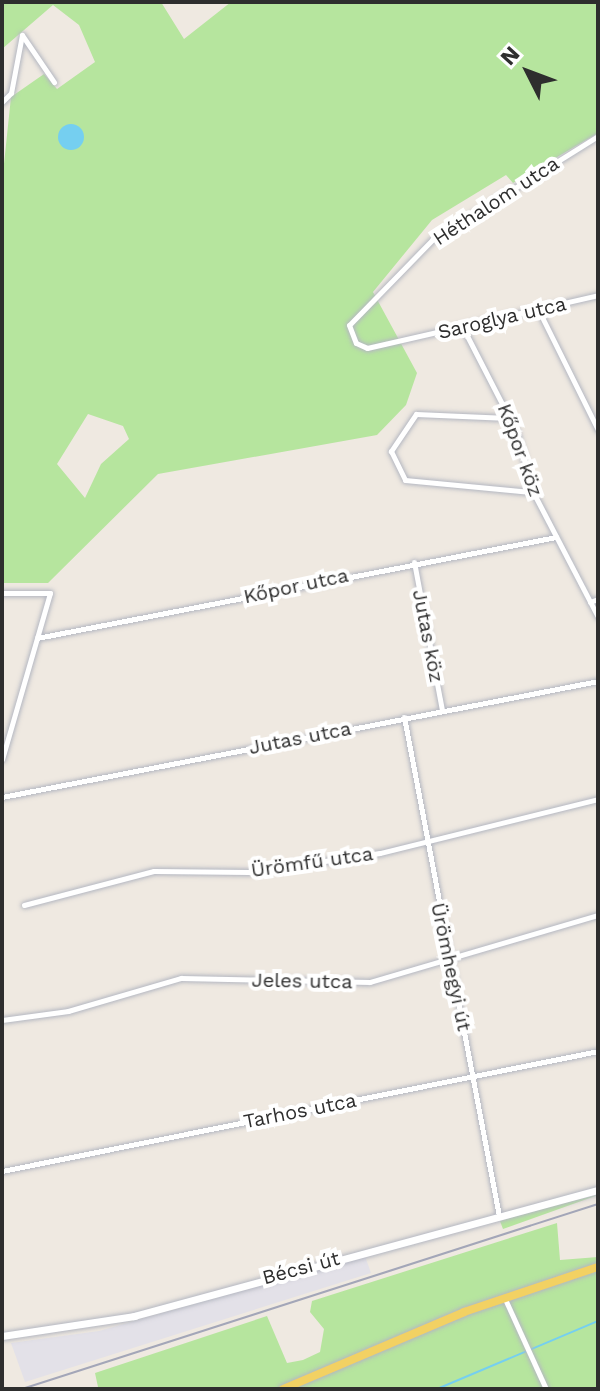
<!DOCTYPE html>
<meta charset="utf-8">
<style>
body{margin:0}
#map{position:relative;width:600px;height:1391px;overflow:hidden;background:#efe9e1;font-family:"Work Sans",sans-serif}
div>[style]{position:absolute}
.industrial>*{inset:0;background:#e3e1e8}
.green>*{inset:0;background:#b6e59e}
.water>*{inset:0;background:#75cff0}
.round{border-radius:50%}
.stream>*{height:2px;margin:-1px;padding:0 1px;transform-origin:1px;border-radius:1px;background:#75cff0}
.roads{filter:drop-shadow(0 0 2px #b4b7c1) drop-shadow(0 0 2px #b4b7c1)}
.minor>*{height:5px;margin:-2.5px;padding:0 2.5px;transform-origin:2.5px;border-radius:2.5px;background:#fff}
.tertiary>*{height:7px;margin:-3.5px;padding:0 3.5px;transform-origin:3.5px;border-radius:3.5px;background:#fff}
.primary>*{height:8px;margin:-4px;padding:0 4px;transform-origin:4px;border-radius:4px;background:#f2d163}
.rail>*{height:2px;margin:-1px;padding:0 1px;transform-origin:1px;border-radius:1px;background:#a3a6b8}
span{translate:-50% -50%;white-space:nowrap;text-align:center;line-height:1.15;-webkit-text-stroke:8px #fff;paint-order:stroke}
.street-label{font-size:20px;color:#2e2e2e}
.frame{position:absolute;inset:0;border:4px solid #2e2e2e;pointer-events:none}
.north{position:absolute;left:488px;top:32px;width:80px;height:80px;-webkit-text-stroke:6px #fff;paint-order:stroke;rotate:312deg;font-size:22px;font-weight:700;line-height:32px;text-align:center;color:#2e2e2e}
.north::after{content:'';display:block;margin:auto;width:28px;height:36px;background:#2e2e2e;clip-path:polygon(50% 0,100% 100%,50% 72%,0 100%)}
</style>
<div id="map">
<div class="industrial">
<i style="clip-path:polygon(365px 1256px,371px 1273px,25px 1382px,11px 1343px,99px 1331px)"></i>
</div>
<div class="green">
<i style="clip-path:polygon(evenodd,2px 2px,161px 2px,184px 39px,231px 2px,598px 2px,598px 133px,513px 183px,506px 175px,432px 220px,373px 292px,417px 373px,406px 405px,377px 435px,158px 474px,48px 583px,2px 583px,2px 183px,11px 97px,44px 74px,57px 89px,95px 62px,79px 25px,53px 5px,2px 49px,2px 2px,88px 414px,123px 426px,129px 439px,101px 464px,85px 498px,57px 464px,88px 414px)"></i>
<i style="clip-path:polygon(598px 1195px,503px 1229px,500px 1221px,549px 1206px)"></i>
<i style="clip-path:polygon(557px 1223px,560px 1260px,598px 1257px,598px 1389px,98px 1387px,95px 1373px,267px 1316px,287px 1363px,303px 1360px,320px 1352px,324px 1329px,310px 1312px,312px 1301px)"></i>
</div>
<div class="water">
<i class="round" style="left:58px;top:124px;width:26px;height:26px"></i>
</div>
<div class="stream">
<i style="left:437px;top:1389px;width:175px;rotate:-22.9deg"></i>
</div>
<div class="roads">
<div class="minor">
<i style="left:22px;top:35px;width:57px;rotate:55.8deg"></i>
<i style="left:2px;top:102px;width:13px;rotate:-45deg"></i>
<i style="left:11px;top:93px;width:59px;rotate:-79.3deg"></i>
<i style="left:598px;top:136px;width:195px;rotate:148deg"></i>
<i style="left:433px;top:239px;width:120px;rotate:134.3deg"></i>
<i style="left:349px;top:325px;width:19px;rotate:69deg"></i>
<i style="left:356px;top:343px;width:12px;rotate:24deg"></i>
<i style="left:367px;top:348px;width:237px;rotate:-12.9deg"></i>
<i style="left:539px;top:311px;width:133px;rotate:63.6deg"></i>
<i style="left:462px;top:326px;width:118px;rotate:62.8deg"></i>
<i style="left:516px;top:431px;width:63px;rotate:74.4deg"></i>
<i style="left:533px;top:492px;width:141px;rotate:62.5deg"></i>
<i style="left:508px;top:418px;width:92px;rotate:-177.5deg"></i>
<i style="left:416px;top:414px;width:45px;rotate:124deg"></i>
<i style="left:391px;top:451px;width:32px;rotate:64deg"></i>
<i style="left:405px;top:480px;width:129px;rotate:5.4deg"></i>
<i style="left:414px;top:562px;width:151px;rotate:79.3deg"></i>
<i style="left:2px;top:593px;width:48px"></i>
<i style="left:50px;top:593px;width:173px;rotate:106.1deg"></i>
<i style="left:590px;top:602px;width:9px;rotate:-21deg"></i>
<i style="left:37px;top:638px;width:529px;rotate:-11.01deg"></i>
<i style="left:404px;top:717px;width:508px;rotate:79.22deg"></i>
<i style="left:2px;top:797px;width:607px;rotate:-11.01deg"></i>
<i style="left:24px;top:905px;width:134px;rotate:-14.7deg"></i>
<i style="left:154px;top:871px;width:95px;rotate:0.6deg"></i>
<i style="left:249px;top:872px;width:132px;rotate:-8.3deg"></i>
<i style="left:380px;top:853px;width:225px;rotate:-13.9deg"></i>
<i style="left:2px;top:1020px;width:67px;rotate:-7.8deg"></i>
<i style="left:68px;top:1011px;width:118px;rotate:-16.3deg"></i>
<i style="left:181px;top:978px;width:189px;rotate:1.2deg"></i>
<i style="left:370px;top:982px;width:238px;rotate:-16.4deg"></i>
<i style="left:2px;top:1171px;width:608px;rotate:-11.38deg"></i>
<i style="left:505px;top:1299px;width:99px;rotate:65.5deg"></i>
</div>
<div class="tertiary">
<i style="left:2px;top:1336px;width:134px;rotate:-8.6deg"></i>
<i style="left:134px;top:1316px;width:481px;rotate:-15.2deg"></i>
</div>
<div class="primary">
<i style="left:283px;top:1389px;width:197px;rotate:-23deg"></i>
<i style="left:464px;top:1312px;width:141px;rotate:-18.6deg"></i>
</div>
</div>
<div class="rail">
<i style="left:22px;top:1389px;width:605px;rotate:-17.81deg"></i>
</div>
<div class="street-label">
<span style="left:496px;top:201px;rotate:-33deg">Héthalom utca</span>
<span style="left:502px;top:318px;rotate:-13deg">Saroglya utca</span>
<span style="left:520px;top:450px;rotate:70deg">Kőpor köz</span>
<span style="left:296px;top:586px;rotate:-12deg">Kőpor utca</span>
<span style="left:428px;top:636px;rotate:79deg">Jutas köz</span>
<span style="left:300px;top:738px;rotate:-11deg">Jutas utca</span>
<span style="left:312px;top:862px;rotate:-8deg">Ürömfű utca</span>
<span style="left:451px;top:967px;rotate:78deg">Ürömhegyi út</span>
<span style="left:302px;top:981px;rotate:1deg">Jeles utca</span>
<span style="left:300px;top:1111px;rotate:-11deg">Tarhos utca</span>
<span style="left:301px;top:1268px;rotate:-15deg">Bécsi út</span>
</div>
<div class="frame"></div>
<div class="north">N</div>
</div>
